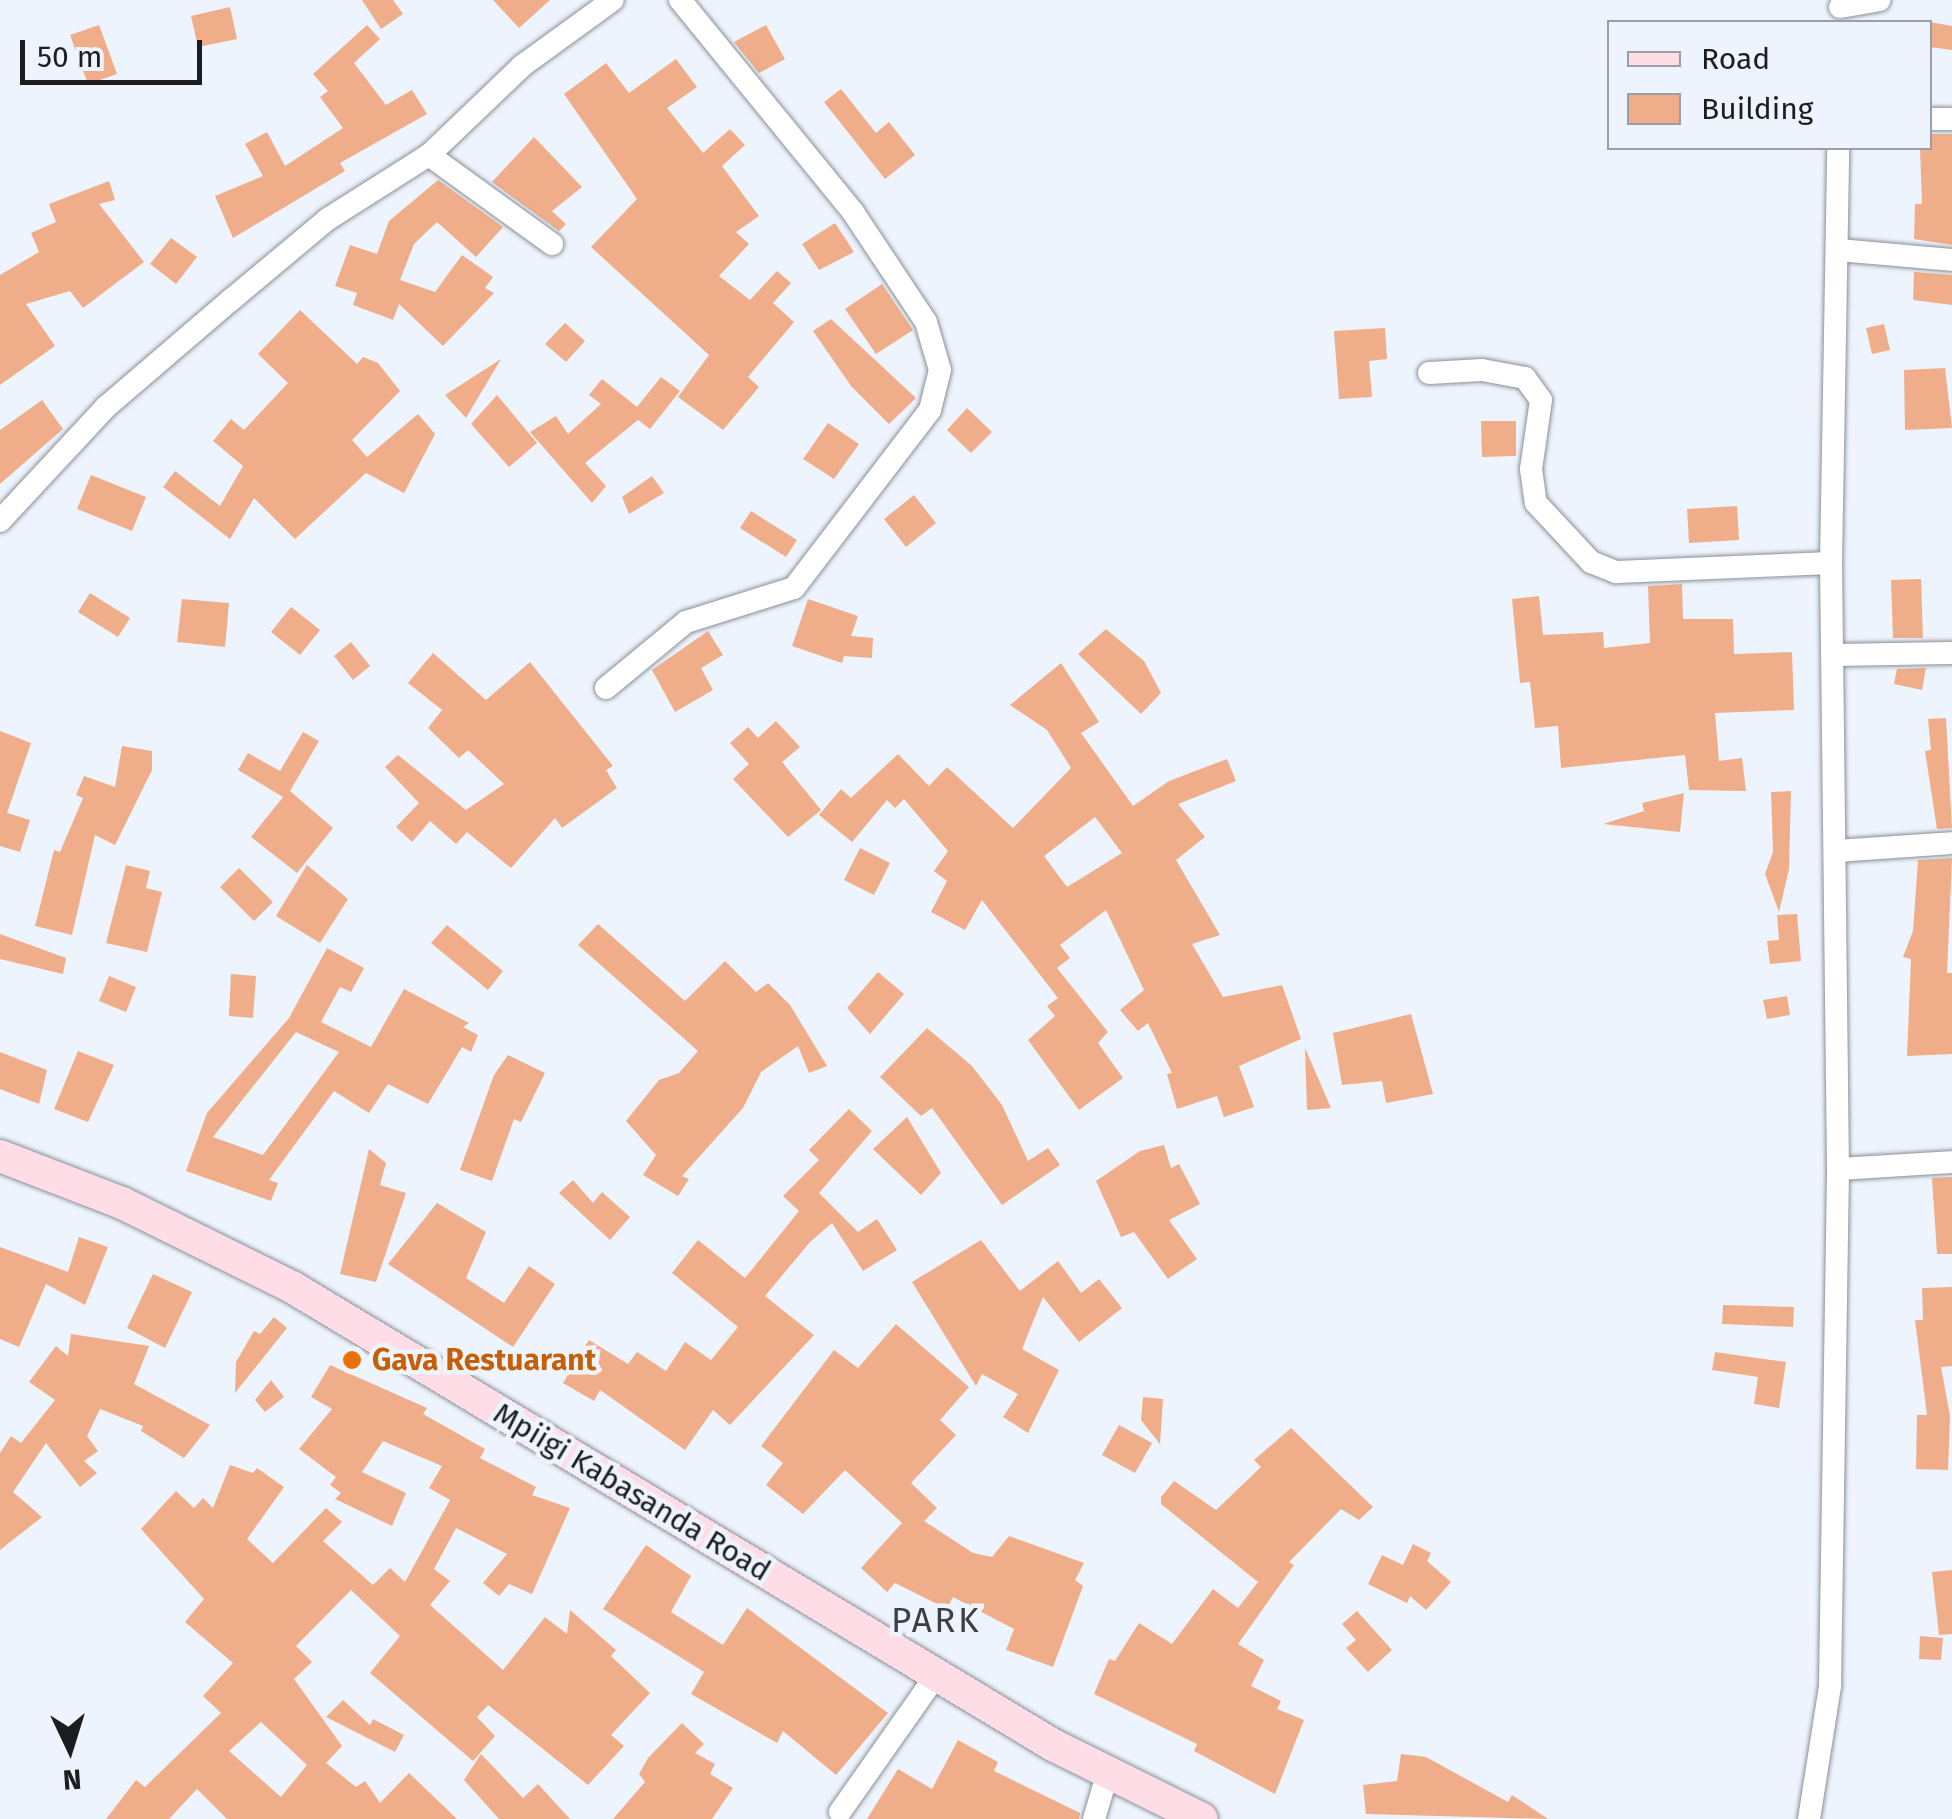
<!DOCTYPE html>
<style>
body{margin:0}
#map{position:relative;width:1952px;height:1819px;overflow:hidden;background:#eef4fd;font-family:"Fira Sans",sans-serif}
div>[style]{position:absolute}
.building>*{inset:0;background:#efae89}
.roads{filter:drop-shadow(0 0 2px #8a9097) drop-shadow(0 0 2px #8a9097)}
.street>*{height:22px;margin:-11px;padding:0 11px;transform-origin:11px;border-radius:11px;background:#fff}
.secondary>*{height:32px;margin:-16px;padding:0 16px;transform-origin:16px;border-radius:16px;background:#fedde6}
.dots>*{width:28px;height:28px;translate:-50% -50%;box-sizing:border-box;border:5px solid #eef4fd;border-radius:50%}
span{translate:-50% -50%;white-space:nowrap;text-align:center;line-height:1.15;-webkit-text-stroke:9px #eef4fd;paint-order:stroke}
.food-label{font-size:30px;color:#c56008;font-weight:700}
.left{translate:0 -50%;text-align:left}
.street-label{font-size:30px;color:#1b1d20}
.quarter-label{font-size:35px;color:#3b4047;letter-spacing:2.5px}
.legend{position:absolute;left:1607px;top:20px;width:325px;height:130px;box-sizing:border-box;background:#eef4fd;border:2px solid #9a9ea5;margin:0;padding:12px 18px;list-style:none;font-size:30px;color:#1b1d20}
.legend li{display:flex;align-items:center;gap:20px;height:50px}
.legend b{width:50px;border:2px solid #9a9ea5}
.north{position:absolute;left:20px;top:1699px;width:100px;height:100px;-webkit-text-stroke:8px #eef4fd;paint-order:stroke;rotate:176deg;font-size:28px;font-weight:700;line-height:40px;text-align:center;color:#1b1d20}
.north::after{content:'';display:block;margin:auto;width:35px;height:45px;background:#1b1d20;clip-path:polygon(50% 0,100% 100%,50% 72%,0 100%)}
.scale{position:absolute;left:20px;top:40px;width:182px;height:45px;box-sizing:border-box;border:5px solid #1b1d20;border-top:0;padding-left:12px;font-size:30px;line-height:35px;white-space:nowrap;color:#1b1d20;-webkit-text-stroke:8px #eef4fd;paint-order:stroke}
</style>
<div id="map">
<div class="building">
<i style="clip-path:polygon(362px 0,393px 0,403px 14px,381px 29px)"></i>
<i style="clip-path:polygon(493px 0,550px 0,519px 28px)"></i>
<i style="clip-path:polygon(230px 7px,237px 39px,198px 47px,191px 16px)"></i>
<i style="clip-path:polygon(1930px 22px,1952px 26px,1952px 50px,1930px 47px)"></i>
<i style="clip-path:polygon(99px 25px,117px 74px,88px 84px,70px 35px)"></i>
<i style="clip-path:polygon(367px 25px,380px 39px,354px 63px,386px 105px,412px 90px,427px 114px,340px 163px,345px 171px,233px 238px,215px 196px,263px 176px,245px 144px,267px 132px,285px 166px,343px 128px,320px 97px,328px 91px,313px 74px)"></i>
<i style="clip-path:polygon(766px 25px,785px 59px,759px 73px,734px 42px)"></i>
<i style="clip-path:polygon(676px 59px,697px 87px,667px 108px,703px 153px,730px 129px,745px 145px,722px 166px,759px 216px,736px 232px,749px 244px,719px 276px,750px 300px,777px 271px,791px 283px,773px 303px,794px 322px,748px 377px,759px 387px,723px 430px,678px 397px,709px 355px,591px 247px,637px 199px,564px 94px,606px 63px,629px 93px)"></i>
<i style="clip-path:polygon(841px 89px,876px 133px,889px 122px,915px 155px,885px 179px,824px 102px)"></i>
<i style="clip-path:polygon(1930px 134px,1952px 134px,1952px 245px,1914px 239px,1915px 204px,1922px 204px,1920px 148px,1930px 148px)"></i>
<i style="clip-path:polygon(534px 137px,582px 187px,552px 211px,566px 224px,559px 231px,492px 182px)"></i>
<i style="clip-path:polygon(438px 180px,503px 227px,476px 257px,437px 222px,414px 244px,400px 280px,435px 292px,462px 255px,493px 277px,485px 288px,494px 293px,443px 346px,399px 304px,393px 320px,353px 305px,357px 293px,335px 286px,350px 245px,377px 254px,389px 221px)"></i>
<i style="clip-path:polygon(109px 181px,115px 200px,99px 204px,144px 262px,83px 308px,70px 291px,26px 304px,55px 346px,0 385px,0 275px,39px 252px,31px 233px,56px 222px,49px 204px)"></i>
<i style="clip-path:polygon(835px 223px,854px 252px,819px 270px,802px 244px)"></i>
<i style="clip-path:polygon(171px 238px,197px 257px,176px 284px,150px 264px)"></i>
<i style="clip-path:polygon(1914px 272px,1952px 275px,1952px 305px,1913px 300px)"></i>
<i style="clip-path:polygon(882px 284px,913px 330px,876px 354px,845px 309px)"></i>
<i style="clip-path:polygon(300px 310px,357px 364px,363px 357px,378px 363px,400px 391px,352px 440px,367px 457px,418px 414px,435px 434px,404px 493px,366px 473px,295px 539px,254px 498px,230px 539px,163px 487px,175px 471px,220px 506px,243px 466px,213px 441px,231px 419px,244px 430px,288px 383px,258px 354px)"></i>
<i style="clip-path:polygon(831px 319px,916px 398px,889px 424px,851px 386px,813px 331px)"></i>
<i style="clip-path:polygon(565px 323px,585px 341px,566px 362px,545px 344px)"></i>
<i style="clip-path:polygon(1884px 324px,1890px 350px,1872px 354px,1866px 328px)"></i>
<i style="clip-path:polygon(1385px 328px,1387px 359px,1369px 361px,1372px 397px,1339px 399px,1334px 331px)"></i>
<i style="clip-path:polygon(501px 359px,466px 418px,445px 395px)"></i>
<i style="clip-path:polygon(1945px 368px,1952px 428px,1905px 430px,1904px 370px)"></i>
<i style="clip-path:polygon(661px 377px,680px 391px,650px 429px,638px 420px,585px 463px,606px 486px,592px 503px,530px 432px,556px 416px,568px 434px,601px 404px,589px 395px,602px 379px,637px 407px)"></i>
<i style="clip-path:polygon(497px 395px,537px 443px,509px 467px,471px 424px)"></i>
<i style="clip-path:polygon(42px 400px,63px 429px,0 484px,0 430px)"></i>
<i style="clip-path:polygon(967px 408px,992px 432px,971px 453px,947px 430px)"></i>
<i style="clip-path:polygon(1481px 421px,1516px 421px,1516px 456px,1482px 457px)"></i>
<i style="clip-path:polygon(828px 423px,859px 444px,834px 479px,803px 459px)"></i>
<i style="clip-path:polygon(91px 475px,146px 497px,132px 531px,77px 509px)"></i>
<i style="clip-path:polygon(652px 476px,664px 493px,629px 514px,622px 497px)"></i>
<i style="clip-path:polygon(914px 495px,936px 523px,906px 547px,884px 519px)"></i>
<i style="clip-path:polygon(1737px 506px,1739px 540px,1689px 543px,1687px 509px)"></i>
<i style="clip-path:polygon(751px 511px,797px 540px,786px 557px,740px 528px)"></i>
<i style="clip-path:polygon(1921px 579px,1923px 638px,1893px 638px,1891px 580px)"></i>
<i style="clip-path:polygon(1682px 584px,1683px 619px,1733px 619px,1734px 654px,1792px 652px,1794px 710px,1715px 713px,1719px 761px,1742px 758px,1746px 791px,1689px 790px,1685px 755px,1561px 768px,1558px 726px,1535px 728px,1530px 682px,1520px 683px,1512px 599px,1539px 596px,1543px 635px,1603px 632px,1604px 648px,1650px 643px,1648px 586px)"></i>
<i style="clip-path:polygon(90px 593px,130px 618px,118px 637px,78px 612px)"></i>
<i style="clip-path:polygon(182px 599px,229px 603px,225px 647px,177px 642px)"></i>
<i style="clip-path:polygon(808px 599px,858px 616px,851px 636px,873px 638px,872px 658px,844px 656px,842px 663px,792px 646px)"></i>
<i style="clip-path:polygon(291px 607px,320px 630px,300px 655px,271px 632px)"></i>
<i style="clip-path:polygon(1106px 629px,1144px 661px,1161px 693px,1141px 714px,1078px 654px)"></i>
<i style="clip-path:polygon(708px 631px,723px 655px,701px 668px,713px 690px,675px 712px,652px 670px)"></i>
<i style="clip-path:polygon(351px 642px,370px 666px,353px 680px,334px 656px)"></i>
<i style="clip-path:polygon(433px 653px,486px 700px,530px 662px,613px 766px,606px 770px,617px 788px,562px 828px,555px 818px,511px 868px,467px 832px,456px 844px,430px 821px,412px 842px,396px 827px,419px 803px,385px 767px,398px 755px,466px 810px,504px 784px,468px 750px,459px 758px,428px 728px,442px 710px,408px 683px)"></i>
<i style="clip-path:polygon(evenodd,1061px 663px,1099px 722px,1081px 733px,1133px 806px,1169px 781px,1227px 759px,1236px 781px,1178px 804px,1205px 837px,1176px 860px,1220px 935px,1192px 944px,1223px 997px,1282px 985px,1301px 1039px,1239px 1066px,1254px 1107px,1224px 1117px,1217px 1096px,1177px 1109px,1167px 1074px,1172px 1073px,1148px 1023px,1138px 1031px,1120px 1010px,1144px 990px,1106px 910px,1060px 945px,1070px 958px,1057px 968px,1108px 1032px,1098px 1043px,1123px 1078px,1079px 1110px,1028px 1040px,1055px 1016px,1047px 1006px,1058px 998px,982px 900px,965px 930px,931px 912px,947px 881px,934px 871px,948px 851px,904px 799px,895px 808px,887px 800px,852px 842px,819px 815px,841px 789px,851px 798px,898px 754px,929px 786px,947px 767px,1013px 828px,1071px 768px,1047px 730px,1010px 705px,1061px 663px,1095px 817px,1122px 853px,1067px 887px,1044px 856px,1095px 817px)"></i>
<i style="clip-path:polygon(1926px 668px,1922px 690px,1894px 684px,1897px 669px)"></i>
<i style="clip-path:polygon(1946px 718px,1952px 828px,1937px 829px,1925px 751px,1931px 750px,1928px 719px)"></i>
<i style="clip-path:polygon(776px 721px,800px 747px,782px 762px,821px 810px,788px 837px,733px 779px,749px 764px,730px 743px,748px 727px,758px 738px)"></i>
<i style="clip-path:polygon(0 731px,31px 743px,7px 813px,30px 820px,20px 852px,0 846px)"></i>
<i style="clip-path:polygon(303px 732px,319px 741px,290px 791px,333px 828px,297px 873px,251px 837px,283px 797px,238px 770px,248px 753px,280px 771px)"></i>
<i style="clip-path:polygon(122px 746px,152px 751px,152px 770px,115px 845px,95px 835px,72px 935px,35px 926px,54px 850px,60px 852px,83px 798px,76px 795px,84px 776px,115px 787px)"></i>
<i style="clip-path:polygon(1791px 791px,1789px 869px,1779px 912px,1765px 874px,1773px 852px,1771px 792px)"></i>
<i style="clip-path:polygon(1684px 793px,1680px 832px,1603px 824px,1644px 811px,1642px 803px)"></i>
<i style="clip-path:polygon(860px 848px,890px 863px,874px 895px,844px 880px)"></i>
<i style="clip-path:polygon(1952px 858px,1947px 973px,1952px 973px,1952px 1054px,1907px 1056px,1911px 959px,1903px 957px,1913px 931px,1918px 860px)"></i>
<i style="clip-path:polygon(126px 865px,150px 871px,146px 888px,162px 892px,147px 952px,106px 943px)"></i>
<i style="clip-path:polygon(307px 865px,348px 899px,320px 943px,276px 916px)"></i>
<i style="clip-path:polygon(239px 868px,273px 902px,254px 921px,220px 887px)"></i>
<i style="clip-path:polygon(1797px 914px,1801px 961px,1770px 964px,1767px 941px,1779px 940px,1777px 915px)"></i>
<i style="clip-path:polygon(598px 924px,685px 1001px,725px 961px,756px 992px,768px 983px,790px 1005px,827px 1066px,809px 1073px,798px 1046px,761px 1072px,743px 1108px,682px 1176px,689px 1179px,678px 1196px,643px 1175px,656px 1155px,626px 1121px,659px 1080px,679px 1073px,698px 1051px,578px 945px)"></i>
<i style="clip-path:polygon(447px 925px,503px 971px,488px 990px,431px 943px)"></i>
<i style="clip-path:polygon(0 934px,66px 958px,63px 974px,0 959px)"></i>
<i style="clip-path:polygon(evenodd,327px 948px,364px 968px,351px 992px,340px 987px,321px 1022px,371px 1047px,404px 989px,469px 1023px,463px 1027px,478px 1035px,471px 1052px,462px 1047px,428px 1104px,388px 1084px,369px 1113px,334px 1091px,269px 1180px,278px 1183px,271px 1201px,186px 1171px,207px 1113px,289px 1018px,327px 948px,296px 1032px,339px 1052px,263px 1155px,213px 1137px,296px 1032px)"></i>
<i style="clip-path:polygon(878px 972px,904px 994px,870px 1034px,847px 1008px)"></i>
<i style="clip-path:polygon(231px 974px,256px 976px,253px 1018px,229px 1016px)"></i>
<i style="clip-path:polygon(109px 976px,136px 987px,126px 1012px,99px 1001px)"></i>
<i style="clip-path:polygon(1787px 996px,1790px 1015px,1767px 1019px,1763px 1000px)"></i>
<i style="clip-path:polygon(1411px 1014px,1433px 1094px,1386px 1103px,1382px 1081px,1342px 1085px,1333px 1033px)"></i>
<i style="clip-path:polygon(927px 1028px,972px 1066px,1002px 1105px,1028px 1161px,1048px 1148px,1060px 1165px,1002px 1205px,932px 1108px,921px 1116px,880px 1077px)"></i>
<i style="clip-path:polygon(1305px 1048px,1331px 1108px,1307px 1110px)"></i>
<i style="clip-path:polygon(78px 1051px,114px 1065px,88px 1122px,54px 1109px)"></i>
<i style="clip-path:polygon(0 1052px,47px 1070px,39px 1104px,0 1089px)"></i>
<i style="clip-path:polygon(508px 1055px,545px 1073px,521px 1122px,514px 1119px,492px 1181px,460px 1170px,494px 1075px)"></i>
<i style="clip-path:polygon(849px 1109px,872px 1131px,819px 1193px,858px 1232px,877px 1219px,897px 1250px,863px 1271px,832px 1223px,810px 1242px,765px 1296px,814px 1335px,730px 1425px,713px 1410px,685px 1450px,600px 1390px,594px 1401px,563px 1383px,589px 1340px,628px 1364px,637px 1352px,666px 1371px,685px 1342px,711px 1360px,738px 1327px,672px 1273px,698px 1240px,745px 1278px,799px 1211px,783px 1196px,819px 1160px,809px 1150px)"></i>
<i style="clip-path:polygon(907px 1117px,941px 1173px,921px 1195px,873px 1149px)"></i>
<i style="clip-path:polygon(1164px 1145px,1171px 1168px,1179px 1164px,1200px 1204px,1169px 1220px,1197px 1259px,1168px 1279px,1134px 1232px,1121px 1237px,1096px 1181px,1140px 1151px)"></i>
<i style="clip-path:polygon(369px 1149px,386px 1163px,380px 1185px,406px 1193px,376px 1282px,340px 1274px)"></i>
<i style="clip-path:polygon(1952px 1177px,1952px 1254px,1937px 1254px,1932px 1178px)"></i>
<i style="clip-path:polygon(573px 1180px,593px 1203px,602px 1192px,630px 1217px,610px 1240px,559px 1193px)"></i>
<i style="clip-path:polygon(437px 1203px,486px 1232px,466px 1278px,504px 1303px,529px 1266px,555px 1284px,513px 1347px,388px 1264px)"></i>
<i style="clip-path:polygon(79px 1237px,108px 1247px,85px 1305px,46px 1284px,19px 1347px,0 1339px,0 1247px,68px 1272px)"></i>
<i style="clip-path:polygon(981px 1240px,1020px 1291px,1058px 1261px,1081px 1293px,1099px 1279px,1122px 1308px,1079px 1342px,1043px 1297px,1022px 1349px,1059px 1370px,1028px 1433px,1003px 1417px,1018px 1394px,982px 1374px,976px 1386px,912px 1282px)"></i>
<i style="clip-path:polygon(153px 1274px,192px 1292px,165px 1348px,127px 1328px)"></i>
<i style="clip-path:polygon(1952px 1287px,1952px 1366px,1941px 1367px,1950px 1416px,1948px 1470px,1916px 1469px,1917px 1415px,1927px 1415px,1915px 1320px,1923px 1320px,1922px 1288px)"></i>
<i style="clip-path:polygon(1723px 1305px,1794px 1307px,1793px 1327px,1722px 1324px)"></i>
<i style="clip-path:polygon(274px 1317px,287px 1328px,235px 1393px,236px 1362px,254px 1331px,260px 1334px)"></i>
<i style="clip-path:polygon(896px 1324px,969px 1387px,940px 1420px,956px 1435px,911px 1483px,937px 1508px,924px 1521px,973px 1553px,992px 1557px,1009px 1536px,1084px 1563px,1075px 1580px,1083px 1586px,1053px 1667px,1006px 1650px,1014px 1629px,953px 1597px,947px 1609px,895px 1583px,887px 1592px,861px 1568px,902px 1523px,845px 1470px,803px 1514px,766px 1485px,783px 1463px,761px 1446px,834px 1350px,858px 1368px)"></i>
<i style="clip-path:polygon(71px 1334px,149px 1346px,134px 1384px,210px 1425px,184px 1458px,141px 1431px,143px 1426px,100px 1409px,87px 1436px,98px 1451px,84px 1461px,97px 1473px,80px 1487px,46px 1443px,13px 1492px,42px 1517px,0 1550px,0 1453px,11px 1436px,21px 1443px,55px 1400px,29px 1382px,56px 1346px,68px 1356px)"></i>
<i style="clip-path:polygon(1715px 1352px,1786px 1362px,1779px 1408px,1754px 1404px,1758px 1377px,1712px 1370px)"></i>
<i style="clip-path:polygon(evenodd,330px 1365px,427px 1408px,423px 1414px,485px 1449px,480px 1458px,536px 1487px,532px 1495px,570px 1508px,532px 1594px,509px 1584px,499px 1596px,483px 1583px,507px 1554px,456px 1528px,434px 1569px,450px 1581px,430px 1605px,503px 1670px,545px 1617px,567px 1634px,570px 1610px,616px 1650px,611px 1656px,650px 1693px,611px 1735px,624px 1746px,588px 1785px,488px 1705px,477px 1717px,495px 1736px,473px 1761px,370px 1673px,400px 1636px,351px 1590px,296px 1646px,312px 1662px,294px 1679px,342px 1746px,326px 1763px,356px 1787px,365px 1781px,380px 1803px,409px 1773px,457px 1819px,227px 1819px,197px 1789px,169px 1819px,106px 1819px,136px 1780px,145px 1787px,221px 1713px,203px 1696px,233px 1663px,185px 1622px,204px 1599px,141px 1529px,176px 1491px,194px 1508px,203px 1498px,213px 1508px,230px 1465px,253px 1473px,257px 1468px,284px 1487px,247px 1539px,273px 1563px,326px 1508px,342px 1522px,323px 1541px,373px 1585px,390px 1568px,405px 1582px,450px 1500px,429px 1488px,442px 1466px,383px 1441px,362px 1472px,406px 1493px,392px 1526px,335px 1499px,341px 1493px,330px 1485px,336px 1477px,299px 1449px,332px 1409px,311px 1397px,330px 1365px,261px 1722px,307px 1765px,281px 1797px,229px 1751px,261px 1722px)"></i>
<i style="clip-path:polygon(271px 1380px,284px 1397px,265px 1412px,255px 1400px)"></i>
<i style="clip-path:polygon(1143px 1397px,1163px 1399px,1160px 1444px,1141px 1420px)"></i>
<i style="clip-path:polygon(1119px 1425px,1152px 1443px,1135px 1473px,1102px 1455px)"></i>
<i style="clip-path:polygon(1291px 1428px,1373px 1507px,1359px 1520px,1341px 1509px,1289px 1562px,1294px 1565px,1238px 1644px,1264px 1660px,1251px 1686px,1281px 1701px,1277px 1709px,1304px 1720px,1275px 1794px,1194px 1751px,1197px 1744px,1094px 1694px,1109px 1659px,1115px 1661px,1139px 1623px,1172px 1644px,1213px 1589px,1238px 1608px,1258px 1582px,1161px 1504px,1161px 1497px,1174px 1481px,1216px 1510px,1261px 1467px,1254px 1460px)"></i>
<i style="clip-path:polygon(1413px 1544px,1431px 1553px,1427px 1561px,1451px 1582px,1426px 1610px,1410px 1596px,1407px 1603px,1368px 1584px,1382px 1555px,1403px 1565px)"></i>
<i style="clip-path:polygon(646px 1545px,691px 1576px,671px 1612px,723px 1645px,747px 1608px,888px 1713px,836px 1775px,783px 1731px,777px 1743px,691px 1694px,704px 1672px,603px 1609px)"></i>
<i style="clip-path:polygon(1952px 1570px,1952px 1634px,1939px 1635px,1932px 1572px)"></i>
<i style="clip-path:polygon(1357px 1611px,1392px 1650px,1368px 1672px,1346px 1648px,1356px 1640px,1342px 1624px)"></i>
<i style="clip-path:polygon(1920px 1636px,1943px 1638px,1941px 1660px,1919px 1659px)"></i>
<i style="clip-path:polygon(343px 1700px,370px 1725px,373px 1719px,404px 1735px,395px 1752px,326px 1717px)"></i>
<i style="clip-path:polygon(682px 1723px,704px 1744px,695px 1753px,715px 1764px,710px 1774px,733px 1788px,712px 1819px,613px 1819px,645px 1782px,639px 1774px,648px 1758px)"></i>
<i style="clip-path:polygon(958px 1740px,998px 1762px,994px 1771px,1080px 1813px,1079px 1819px,867px 1819px,898px 1769px,932px 1789px)"></i>
<i style="clip-path:polygon(481px 1754px,523px 1798px,538px 1784px,570px 1819px,499px 1819px,464px 1780px)"></i>
<i style="clip-path:polygon(1401px 1754px,1426px 1757px,1508px 1802px,1512px 1795px,1548px 1819px,1366px 1814px,1363px 1785px,1397px 1781px)"></i>
</div>
<div class="roads">
<div class="street">
<i style="left:1840px;top:7px;width:40px;rotate:-10deg"></i>
<i style="left:1930px;top:119px;width:22px"></i>
<i style="left:429px;top:155px;width:152px;rotate:35.9deg"></i>
<i style="left:1838px;top:250px;width:114px;rotate:5deg"></i>
<i style="left:1429px;top:373px;width:53px;rotate:-3.2deg"></i>
<i style="left:1482px;top:370px;width:44px;rotate:10.5deg"></i>
<i style="left:1525px;top:378px;width:27px;rotate:54deg"></i>
<i style="left:1541px;top:400px;width:70px;rotate:98.2deg"></i>
<i style="left:1531px;top:469px;width:34px;rotate:82deg"></i>
<i style="left:1536px;top:503px;width:81px;rotate:47deg"></i>
<i style="left:1591px;top:562px;width:27px;rotate:22deg"></i>
<i style="left:1616px;top:572px;width:215px;rotate:-2.4deg"></i>
<i style="left:0;top:521px;width:156px;rotate:-47.1deg"></i>
<i style="left:106px;top:407px;width:165px;rotate:-40.6deg"></i>
<i style="left:231px;top:300px;width:126px;rotate:-39.9deg"></i>
<i style="left:328px;top:219px;width:120px;rotate:-32.4deg"></i>
<i style="left:429px;top:155px;width:129px;rotate:-43.7deg"></i>
<i style="left:522px;top:66px;width:112px;rotate:-36deg"></i>
<i style="left:1833px;top:655px;width:119px;rotate:-1deg"></i>
<i style="left:606px;top:688px;width:104px;rotate:-39.5deg"></i>
<i style="left:686px;top:622px;width:113px;rotate:-17.5deg"></i>
<i style="left:794px;top:588px;width:224px;rotate:-52.6deg"></i>
<i style="left:930px;top:410px;width:41px;rotate:-76deg"></i>
<i style="left:940px;top:370px;width:50px;rotate:-106.3deg"></i>
<i style="left:926px;top:322px;width:132px;rotate:-123.6deg"></i>
<i style="left:853px;top:212px;width:274px;rotate:-129.2deg"></i>
<i style="left:1836px;top:851px;width:116px;rotate:-3.9deg"></i>
<i style="left:1838px;top:1169px;width:114px;rotate:-3.5deg"></i>
<i style="left:840px;top:1812px;width:169px;rotate:-54.9deg"></i>
<i style="left:1094px;top:1819px;width:46px;rotate:-73.5deg"></i>
<i style="left:1809px;top:1819px;width:135px;rotate:-81deg"></i>
<i style="left:1830px;top:1686px;width:517px;rotate:-89.11deg"></i>
<i style="left:1838px;top:1169px;width:606px;rotate:-90.66deg"></i>
<i style="left:1831px;top:563px;width:415px;rotate:-89deg"></i>
</div>
<div class="secondary">
<i style="left:0;top:1156px;width:131px;rotate:21.1deg"></i>
<i style="left:122px;top:1203px;width:190px;rotate:26.3deg"></i>
<i style="left:292px;top:1287px;width:888px;rotate:31.04deg"></i>
<i style="left:1053px;top:1745px;width:166px;rotate:26.4deg"></i>
</div>
</div>
<div class="dots">
<i style="left:352px;top:1360px;background:#e8710a"></i>
</div>
<div class="food-label">
<span class="left" style="left:372px;top:1360px">Gava Restuarant</span>
</div>
<div class="street-label">
<span style="left:632px;top:1492px;rotate:31deg">Mpiigi Kabasanda Road</span>
</div>
<div class="quarter-label">
<span style="left:936px;top:1620px">PARK</span>
</div>
<ul class="legend">
<li><b style="height:12px;background:#fedde6"></b>Road</li>
<li><b style="height:28px;background:#efae89"></b>Building</li>
</ul>
<div class="north">N</div>
<div class="scale">50 m</div>
</div>
